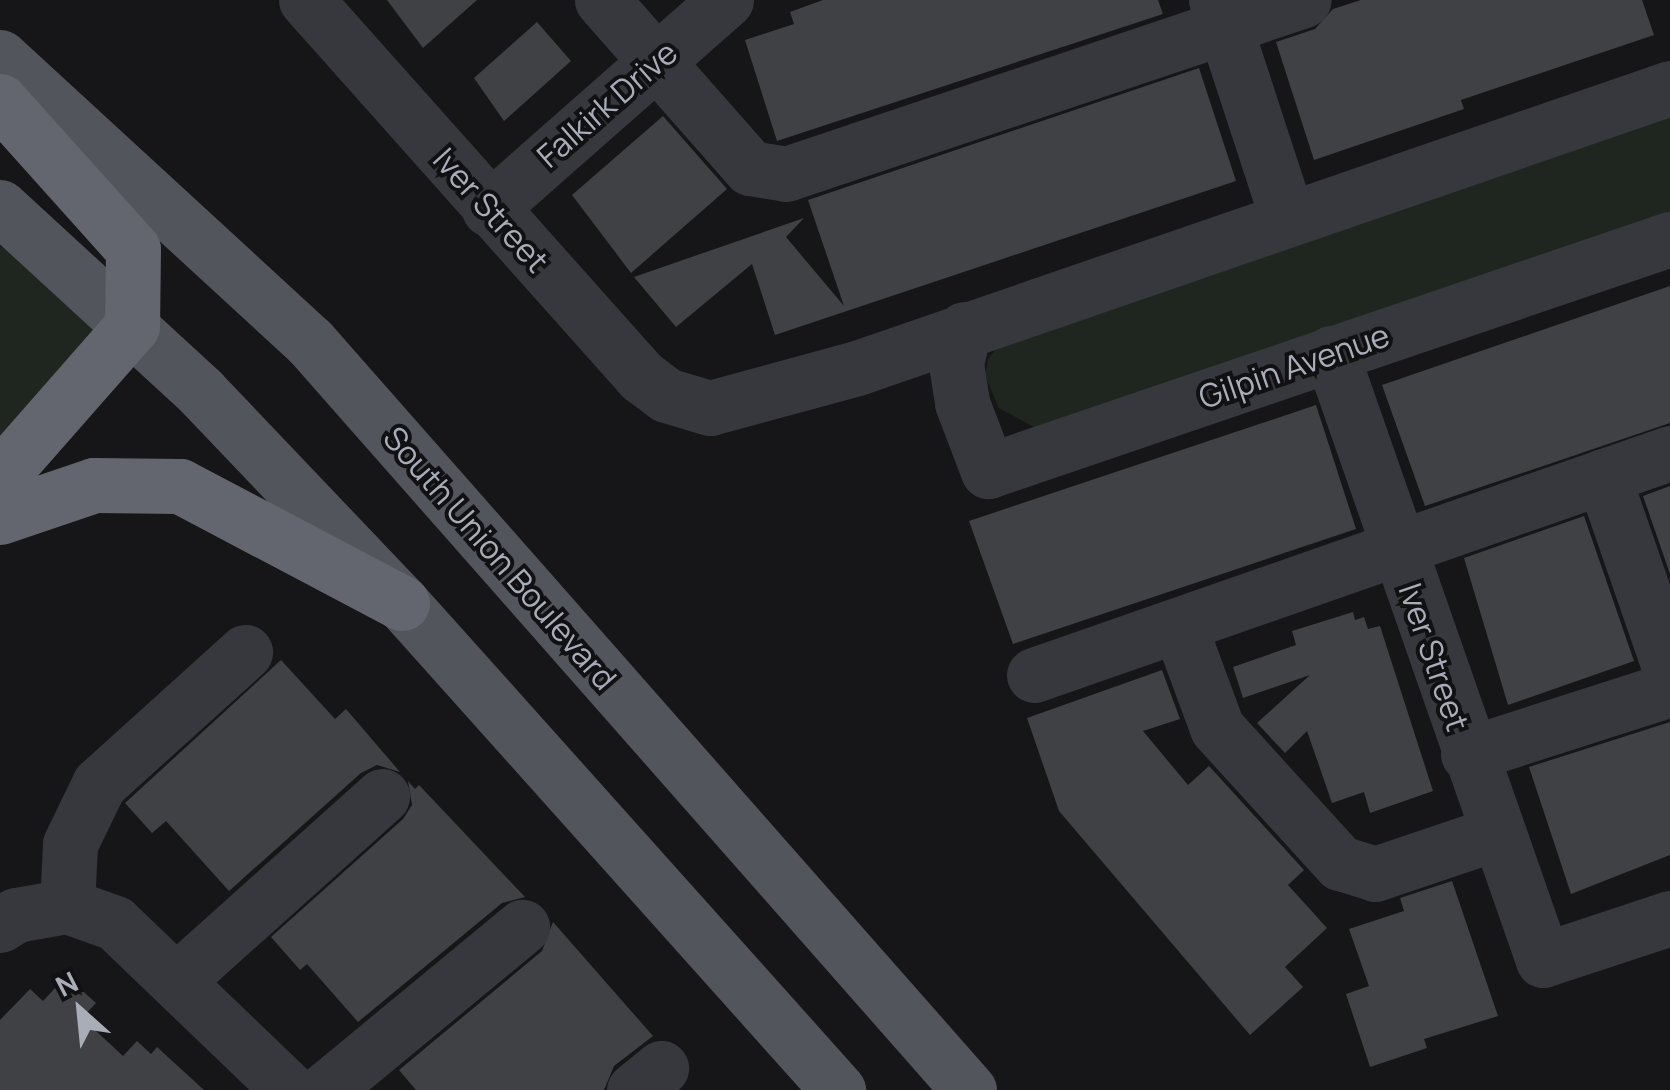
<!DOCTYPE html>
<style>
body{margin:0}
#map{position:relative;width:1670px;height:1090px;overflow:hidden;background:#161618;font-family:Manrope,sans-serif}
div>[style]{position:absolute}
.green>*{inset:0;background:#1e261f}
.building>*{inset:0;background:#404145}
.minor>*{height:55px;margin:-27.5px;padding:0 27.5px;transform-origin:27.5px;border-radius:27.5px;background:#37383d}
.major>*{height:55px;margin:-27.5px;padding:0 27.5px;transform-origin:27.5px;border-radius:27.5px;background:#53555c}
.highway>*{height:55px;margin:-27.5px;padding:0 27.5px;transform-origin:27.5px;border-radius:27.5px;background:#63666e}
span{translate:-50% -50%;white-space:nowrap;text-align:center;line-height:1.15;-webkit-text-stroke:8px #111113;paint-order:stroke}
.street-label{font-size:32px;color:#a8adb8}
.north{position:absolute;left:30px;top:960px;width:100px;height:100px;-webkit-text-stroke:8px #111113;paint-order:stroke;rotate:333deg;font-size:28px;font-weight:700;line-height:40px;text-align:center;color:#a8adb8}
.north::after{content:'';display:block;margin:auto;width:35px;height:45px;background:#a8adb8;clip-path:polygon(50% 0,100% 100%,50% 72%,0 100%)}
</style>
<div id="map">
<div class="green">
<i style="clip-path:polygon(1670px 105px,1670px 222px,1043px 432px,999px 408px,985px 376px,988px 359px,1013px 328px)"></i>
<i style="clip-path:polygon(0 246px,132px 326px,0 472px)"></i>
</div>
<div class="building">
<i style="clip-path:polygon(387px 0,477px 0,423px 48px)"></i>
<i style="clip-path:polygon(823px 0,1158px 0,1163px 14px,777px 141px,745px 40px,794px 24px,790px 12px)"></i>
<i style="clip-path:polygon(1361px 0,1642px 0,1654px 35px,1461px 100px,1464px 109px,1314px 160px,1276px 42px,1315px 29px,1333px 9px)"></i>
<i style="clip-path:polygon(537px 22px,571px 61px,504px 121px,474px 78px)"></i>
<i style="clip-path:polygon(1199px 68px,1236px 181px,775px 335px,752px 264px,676px 327px,634px 277px,804px 218px,786px 237px,844px 306px,808px 200px)"></i>
<i style="clip-path:polygon(663px 116px,727px 189px,631px 273px,572px 195px)"></i>
<i style="clip-path:polygon(1670px 286px,1670px 423px,1425px 506px,1382px 385px)"></i>
<i style="clip-path:polygon(1316px 405px,1356px 529px,1013px 644px,969px 521px)"></i>
<i style="clip-path:polygon(1670px 486px,1670px 574px,1643px 496px)"></i>
<i style="clip-path:polygon(1584px 516px,1634px 661px,1508px 705px,1464px 558px)"></i>
<i style="clip-path:polygon(1353px 612px,1355px 620px,1364px 617px,1368px 629px,1380px 626px,1433px 791px,1370px 813px,1364px 792px,1332px 803px,1307px 731px,1285px 753px,1257px 723px,1310px 675px,1243px 698px,1233px 667px,1296px 645px,1292px 631px)"></i>
<i style="clip-path:polygon(281px 660px,335px 719px,346px 709px,400px 772px,377px 765px,361px 773px,229px 891px,166px 821px,152px 833px,125px 803px)"></i>
<i style="clip-path:polygon(1162px 670px,1180px 719px,1143px 731px,1188px 785px,1209px 766px,1304px 870px,1288px 885px,1327px 928px,1285px 967px,1303px 987px,1250px 1035px,1059px 811px,1027px 718px)"></i>
<i style="clip-path:polygon(1670px 722px,1670px 855px,1571px 894px,1529px 767px)"></i>
<i style="clip-path:polygon(408px 781px,415px 789px,419px 785px,525px 897px,502px 903px,358px 1022px,307px 964px,300px 970px,271px 937px,403px 819px,412px 805px)"></i>
<i style="clip-path:polygon(1452px 881px,1498px 1016px,1424px 1039px,1427px 1048px,1370px 1067px,1346px 994px,1369px 986px,1349px 929px,1404px 911px,1400px 898px)"></i>
<i style="clip-path:polygon(553px 922px,653px 1036px,614px 1066px,604px 1090px,416px 1090px,399px 1070px,542px 951px)"></i>
<i style="clip-path:polygon(66px 976px,96px 1003px,82px 1018px,123px 1056px,137px 1041px,151px 1054px,157px 1047px,204px 1090px,0 1090px,0 1020px,30px 989px,43px 1001px)"></i>
</div>
<div class="minor">
<i style="left:306px;top:0;width:504px;rotate:48.3deg"></i>
<i style="left:641px;top:376px;width:31px;rotate:37deg"></i>
<i style="left:666px;top:395px;width:46px;rotate:16.5deg"></i>
<i style="left:710px;top:408px;width:152px;rotate:-15.2deg"></i>
<i style="left:857px;top:368px;width:860px;rotate:-19deg"></i>
<i style="left:602px;top:0;width:224px;rotate:48.6deg"></i>
<i style="left:750px;top:168px;width:36px;rotate:9deg"></i>
<i style="left:786px;top:174px;width:546px;rotate:-18.57deg"></i>
<i style="left:1216px;top:0;width:228px;rotate:71.9deg"></i>
<i style="left:489px;top:209px;width:316px;rotate:-41.4deg"></i>
<i style="left:964px;top:329px;width:36px;rotate:103deg"></i>
<i style="left:956px;top:364px;width:39px;rotate:81deg"></i>
<i style="left:962px;top:403px;width:73px;rotate:69.1deg"></i>
<i style="left:988px;top:471px;width:720px;rotate:-18.79deg"></i>
<i style="left:1331px;top:353px;width:643px;rotate:70.75deg"></i>
<i style="left:1543px;top:960px;width:134px;rotate:-18.3deg"></i>
<i style="left:1603px;top:476px;width:205px;rotate:70.9deg"></i>
<i style="left:1179px;top:625px;width:110px;rotate:69.7deg"></i>
<i style="left:1217px;top:728px;width:183px;rotate:47.7deg"></i>
<i style="left:1340px;top:863px;width:37px;rotate:17deg"></i>
<i style="left:1375px;top:874px;width:128px;rotate:-18.7deg"></i>
<i style="left:1034px;top:675px;width:674px;rotate:-19.24deg"></i>
<i style="left:1468px;top:754px;width:212px;rotate:-17.8deg"></i>
<i style="left:67px;top:906px;width:62px;rotate:-87.2deg"></i>
<i style="left:70px;top:844px;width:67px;rotate:-64.2deg"></i>
<i style="left:99px;top:784px;width:197px;rotate:-42.1deg"></i>
<i style="left:0;top:925px;width:19px;rotate:-32deg"></i>
<i style="left:16px;top:915px;width:52px;rotate:-10deg"></i>
<i style="left:67px;top:906px;width:51px;rotate:19.5deg"></i>
<i style="left:115px;top:923px;width:241px;rotate:43.8deg"></i>
<i style="left:176px;top:981px;width:277px;rotate:-41.9deg"></i>
<i style="left:325px;top:1090px;width:256px;rotate:-39.6deg"></i>
<i style="left:634px;top:1090px;width:35px;rotate:-39deg"></i>
</div>
<div class="major">
<i style="left:0;top:57px;width:421px;rotate:42.6deg"></i>
<i style="left:310px;top:342px;width:997px;rotate:48.62deg"></i>
<i style="left:0;top:207px;width:273px;rotate:42.6deg"></i>
<i style="left:201px;top:392px;width:291px;rotate:46.4deg"></i>
<i style="left:402px;top:603px;width:654px;rotate:48.16deg"></i>
</div>
<div class="highway">
<i style="left:0;top:101px;width:199px;rotate:48.1deg"></i>
<i style="left:133px;top:249px;width:77px;rotate:90.7deg"></i>
<i style="left:132px;top:326px;width:200px;rotate:131.3deg"></i>
<i style="left:0;top:517px;width:99px;rotate:-18.8deg"></i>
<i style="left:94px;top:485px;width:86px;rotate:0.7deg"></i>
<i style="left:180px;top:486px;width:251px;rotate:27.8deg"></i>
</div>
<div class="street-label">
<span style="left:607px;top:104px;rotate:-41deg">Falkirk Drive</span>
<span style="left:491px;top:210px;rotate:48deg">Iver Street</span>
<span style="left:1294px;top:366px;rotate:-19deg">Gilpin Avenue</span>
<span style="left:500px;top:558px;rotate:49deg">South Union Boulevard</span>
<span style="left:1434px;top:657px;rotate:71deg">Iver Street</span>
</div>
<div class="north">N</div>
</div>
